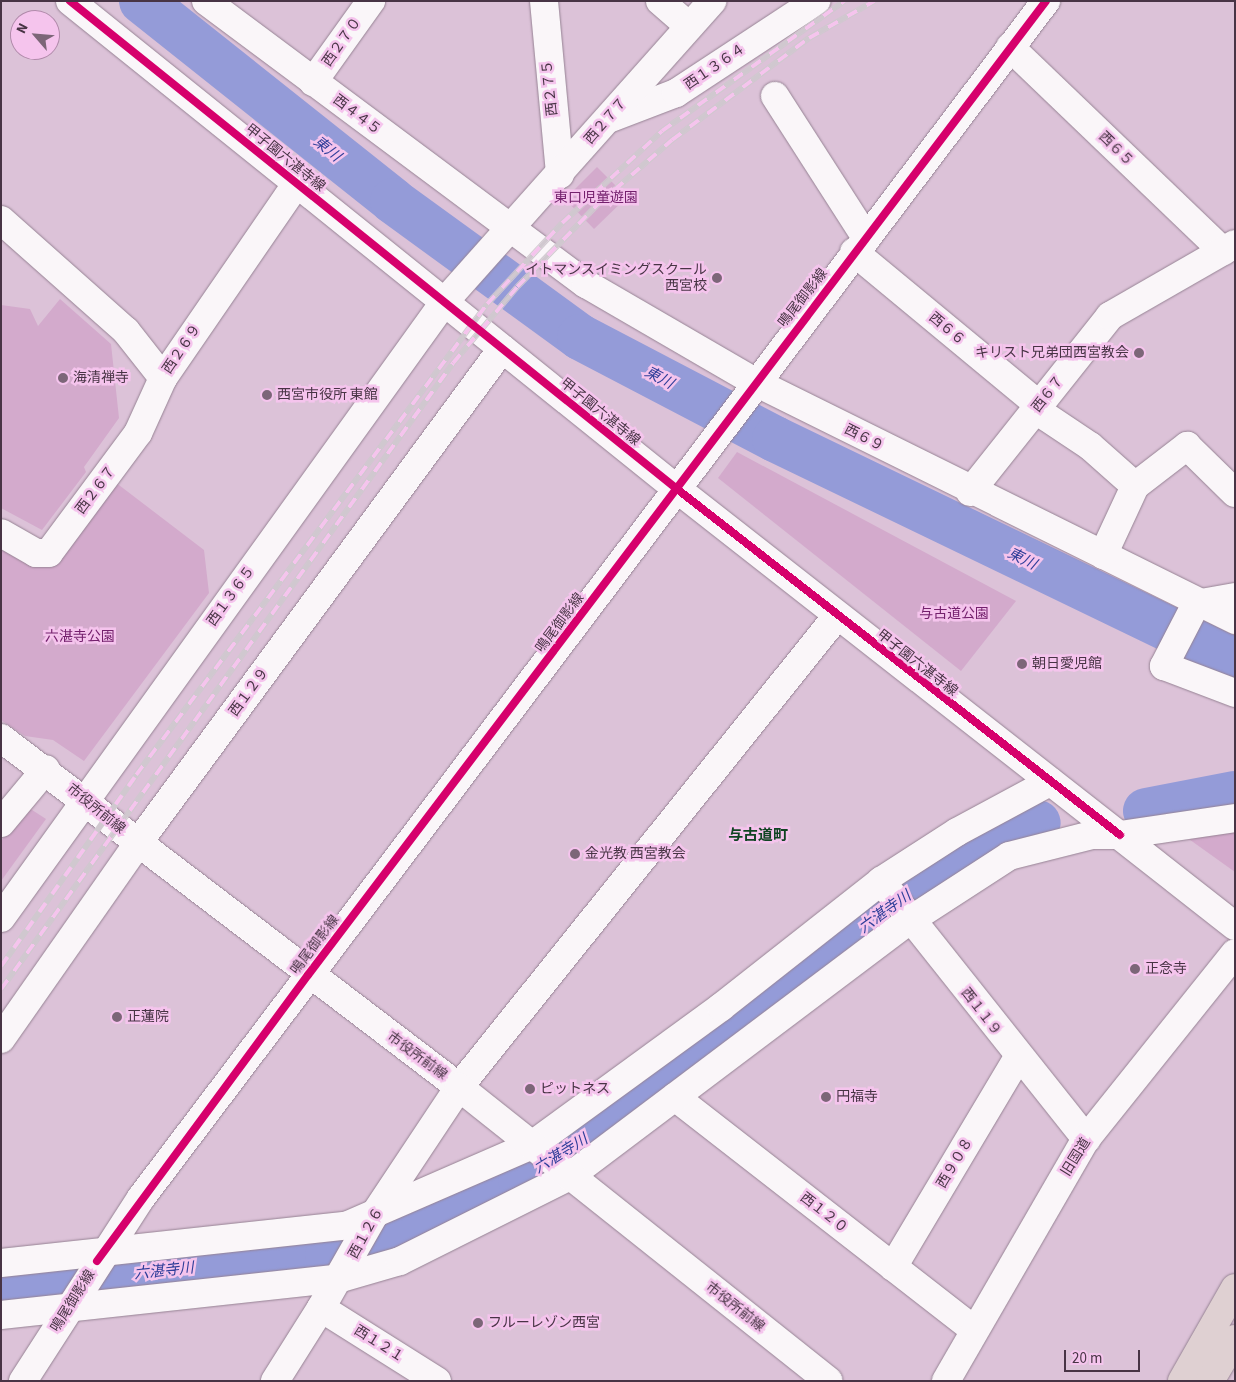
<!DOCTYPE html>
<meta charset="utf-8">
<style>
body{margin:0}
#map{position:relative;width:1236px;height:1382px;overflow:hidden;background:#dcc2d8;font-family:"Source Sans 3","Noto Sans JP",sans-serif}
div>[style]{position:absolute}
.green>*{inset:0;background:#d3aacc}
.river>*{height:46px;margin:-23px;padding:0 23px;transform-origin:23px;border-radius:23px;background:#949bd8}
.roads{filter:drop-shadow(0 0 1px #968394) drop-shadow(0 0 1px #968394)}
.street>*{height:28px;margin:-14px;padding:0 14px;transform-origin:14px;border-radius:14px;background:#faf6f9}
.secondary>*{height:28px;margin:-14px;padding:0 14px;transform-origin:14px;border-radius:14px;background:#faf6f9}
.highway>*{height:28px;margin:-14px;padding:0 14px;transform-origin:14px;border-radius:14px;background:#dfd0d2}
.rail>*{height:5.5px;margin-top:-2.75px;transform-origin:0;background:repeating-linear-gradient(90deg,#f5c4ed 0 11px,#d0c8cf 0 22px);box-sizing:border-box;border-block:1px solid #d0c8cf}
.cycleway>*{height:8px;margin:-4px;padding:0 4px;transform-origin:4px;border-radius:4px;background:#d6006c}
.dots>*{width:14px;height:14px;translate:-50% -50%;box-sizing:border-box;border:2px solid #f5c4ed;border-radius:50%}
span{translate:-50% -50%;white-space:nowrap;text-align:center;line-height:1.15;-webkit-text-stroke:5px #f5c4ed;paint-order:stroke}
.street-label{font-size:14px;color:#483445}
.park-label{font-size:14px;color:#74206d}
.poi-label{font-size:14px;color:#483445}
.right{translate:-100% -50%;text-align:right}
.left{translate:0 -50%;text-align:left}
.water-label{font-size:15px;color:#2f3e99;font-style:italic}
.neighbourhood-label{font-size:15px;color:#0f4422;font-weight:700}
.frame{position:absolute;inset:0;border:2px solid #483445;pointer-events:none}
.north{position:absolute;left:10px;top:10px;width:50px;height:50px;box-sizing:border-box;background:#f5c4ed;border:1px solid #b08aaa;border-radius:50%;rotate:297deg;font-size:14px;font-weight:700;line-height:20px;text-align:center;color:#483445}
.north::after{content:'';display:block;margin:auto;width:18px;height:22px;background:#7c6678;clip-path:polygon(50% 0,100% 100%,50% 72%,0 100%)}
.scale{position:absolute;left:1064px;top:1350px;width:76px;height:22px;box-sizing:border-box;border:2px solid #483445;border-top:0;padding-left:6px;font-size:15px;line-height:18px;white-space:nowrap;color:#483445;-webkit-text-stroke:4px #f5c4ed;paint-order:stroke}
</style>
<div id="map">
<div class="green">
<i style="clip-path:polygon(597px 167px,627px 197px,594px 229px,565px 199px)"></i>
<i style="clip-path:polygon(60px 299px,111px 344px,119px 418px,84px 467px,86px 472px,42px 530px,1px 508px,1px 305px,30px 309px,38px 326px)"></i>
<i style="clip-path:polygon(737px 452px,1016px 601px,961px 671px,718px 478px)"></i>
<i style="clip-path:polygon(115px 482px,204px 550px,209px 593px,84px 761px,53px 740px,25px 736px,1px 720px,1px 540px,49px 565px)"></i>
<i style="clip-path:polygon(29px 808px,46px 819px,1px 881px,1px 841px)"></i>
<i style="clip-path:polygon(1235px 827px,1235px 872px,1186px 837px)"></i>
</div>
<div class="river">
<i style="left:142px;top:1px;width:321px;rotate:38.5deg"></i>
<i style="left:393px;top:201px;width:231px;rotate:36deg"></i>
<i style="left:580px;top:337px;width:220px;rotate:27.6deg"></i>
<i style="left:775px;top:439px;width:511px;rotate:25.76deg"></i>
<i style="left:1146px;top:811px;width:91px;rotate:-10.8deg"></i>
<i style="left:1px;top:1287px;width:329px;rotate:-5.6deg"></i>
<i style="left:328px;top:1255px;width:65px;rotate:-14.3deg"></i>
<i style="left:391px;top:1239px;width:143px;rotate:-24.8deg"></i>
<i style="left:521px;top:1179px;width:69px;rotate:-30.7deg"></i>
<i style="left:580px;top:1144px;width:384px;rotate:-37.5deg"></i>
<i style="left:885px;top:910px;width:129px;rotate:-33.9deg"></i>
<i style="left:992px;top:838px;width:48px;rotate:-18.1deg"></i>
</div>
<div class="roads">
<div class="street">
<i style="left:206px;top:1px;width:474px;rotate:36.7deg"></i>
<i style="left:586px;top:284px;width:195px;rotate:30.1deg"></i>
<i style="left:755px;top:382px;width:536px;rotate:26.37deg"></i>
<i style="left:544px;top:1px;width:174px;rotate:84.7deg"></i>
<i style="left:660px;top:1px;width:38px;rotate:41deg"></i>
<i style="left:1010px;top:47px;width:295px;rotate:43.8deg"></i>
<i style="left:313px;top:82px;width:100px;rotate:-54.4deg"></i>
<i style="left:775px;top:96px;width:169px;rotate:57.3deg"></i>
<i style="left:611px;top:118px;width:70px;rotate:-21deg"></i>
<i style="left:676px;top:93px;width:168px;rotate:-33.3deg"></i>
<i style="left:1px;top:220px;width:167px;rotate:41.6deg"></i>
<i style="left:126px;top:331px;width:60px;rotate:51.8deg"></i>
<i style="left:163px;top:378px;width:60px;rotate:114.4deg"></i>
<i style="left:138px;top:433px;width:149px;rotate:126.6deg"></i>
<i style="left:49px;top:553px;width:13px;rotate:180deg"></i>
<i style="left:36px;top:553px;width:40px;rotate:-150.3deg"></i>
<i style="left:854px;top:252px;width:240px;rotate:39.6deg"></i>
<i style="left:1036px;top:410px;width:65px;rotate:33.7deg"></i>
<i style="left:1090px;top:446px;width:60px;rotate:41.6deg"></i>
<i style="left:970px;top:492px;width:225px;rotate:-51.5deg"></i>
<i style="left:1110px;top:316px;width:144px;rotate:-29.9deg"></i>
<i style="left:1103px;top:555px;width:76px;rotate:-65.1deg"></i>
<i style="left:1135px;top:486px;width:66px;rotate:-37.6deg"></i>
<i style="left:1187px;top:446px;width:67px;rotate:44.4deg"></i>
<i style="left:1235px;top:597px;width:40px;rotate:170deg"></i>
<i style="left:1196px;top:604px;width:70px;rotate:117.3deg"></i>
<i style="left:1164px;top:666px;width:76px;rotate:20.8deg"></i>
<i style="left:1px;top:823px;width:70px;rotate:-50.2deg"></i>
<i style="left:881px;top:881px;width:330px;rotate:51.5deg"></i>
<i style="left:1px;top:918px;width:760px;rotate:-54.26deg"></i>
<i style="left:445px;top:301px;width:402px;rotate:-48.3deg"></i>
<i style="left:1px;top:1039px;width:239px;rotate:-55deg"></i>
<i style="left:138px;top:843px;width:614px;rotate:-53.62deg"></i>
<i style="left:675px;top:1097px;width:379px;rotate:37.9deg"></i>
<i style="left:1px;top:1263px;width:349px;rotate:-6.2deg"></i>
<i style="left:348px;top:1225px;width:201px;rotate:-23.5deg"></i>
<i style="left:532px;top:1145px;width:234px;rotate:-36.1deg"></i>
<i style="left:721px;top:1007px;width:204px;rotate:-38.2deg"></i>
<i style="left:881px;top:881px;width:90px;rotate:-32.8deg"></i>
<i style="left:957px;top:832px;width:106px;rotate:-28.3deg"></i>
<i style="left:893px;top:1267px;width:242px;rotate:-59.2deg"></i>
<i style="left:1px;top:1315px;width:342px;rotate:-6.2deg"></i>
<i style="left:341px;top:1278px;width:61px;rotate:-16.1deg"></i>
<i style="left:400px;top:1261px;width:190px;rotate:-26.6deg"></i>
<i style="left:570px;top:1176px;width:424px;rotate:-37deg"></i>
<i style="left:909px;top:921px;width:119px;rotate:-33deg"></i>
<i style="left:1009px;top:856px;width:86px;rotate:-14.2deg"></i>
<i style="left:1092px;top:835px;width:28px"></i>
<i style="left:437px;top:1381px;width:137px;rotate:-147.8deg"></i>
<i style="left:321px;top:1308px;width:107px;rotate:-60.3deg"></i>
<i style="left:374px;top:1215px;width:154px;rotate:-56.4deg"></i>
<i style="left:459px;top:1087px;width:604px;rotate:-51.25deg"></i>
</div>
<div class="secondary">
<i style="left:70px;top:1px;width:779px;rotate:38.8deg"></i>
<i style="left:677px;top:489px;width:709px;rotate:38.07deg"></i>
<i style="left:163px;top:378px;width:237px;rotate:-55.5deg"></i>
<i style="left:1px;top:738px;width:576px;rotate:37.31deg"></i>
<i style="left:459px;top:1087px;width:472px;rotate:38.5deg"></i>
<i style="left:1120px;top:835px;width:116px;rotate:-8.4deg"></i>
<i style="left:23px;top:1381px;width:218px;rotate:-57.2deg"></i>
<i style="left:141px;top:1198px;width:1501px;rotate:-52.91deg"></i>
<i style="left:275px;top:1381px;width:86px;rotate:-57.8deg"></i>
<i style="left:946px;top:1381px;width:280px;rotate:-60deg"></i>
<i style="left:1086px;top:1139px;width:238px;rotate:-51.3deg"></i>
</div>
<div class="highway">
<i style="left:1182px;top:1381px;width:107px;rotate:-60.3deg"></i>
<i style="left:1210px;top:1381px;width:49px;rotate:-59.2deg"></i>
</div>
</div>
<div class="rail">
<i style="left:1px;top:966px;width:234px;rotate:-54.7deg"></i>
<i style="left:136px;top:775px;width:587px;rotate:-53.31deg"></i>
<i style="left:487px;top:304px;width:110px;rotate:-47.2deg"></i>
<i style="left:562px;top:223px;width:136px;rotate:-42.6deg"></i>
<i style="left:662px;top:131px;width:224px;rotate:-35.5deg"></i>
<i style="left:1px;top:989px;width:772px;rotate:-54.17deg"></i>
<i style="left:453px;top:363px;width:99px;rotate:-49.9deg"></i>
<i style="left:517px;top:287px;width:116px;rotate:-45.7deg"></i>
<i style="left:598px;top:204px;width:98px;rotate:-40.9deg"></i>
<i style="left:672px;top:140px;width:171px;rotate:-36.7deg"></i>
<i style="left:809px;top:38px;width:75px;rotate:-29.6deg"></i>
</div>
<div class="cycleway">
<i style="left:70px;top:1px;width:779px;rotate:38.8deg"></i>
<i style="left:677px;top:489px;width:562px;rotate:37.99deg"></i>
<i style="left:97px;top:1261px;width:355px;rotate:-53.6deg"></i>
<i style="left:308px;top:975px;width:1222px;rotate:-52.85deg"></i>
</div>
<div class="dots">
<i style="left:717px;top:278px;background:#7c6678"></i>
<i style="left:1139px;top:353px;background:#7c6678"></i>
<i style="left:63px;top:378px;background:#7c6678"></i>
<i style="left:267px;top:395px;background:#7c6678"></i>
<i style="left:1022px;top:664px;background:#7c6678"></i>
<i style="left:575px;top:854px;background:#7c6678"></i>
<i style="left:1135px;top:969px;background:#7c6678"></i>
<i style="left:117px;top:1017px;background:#7c6678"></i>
<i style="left:530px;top:1089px;background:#7c6678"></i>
<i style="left:826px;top:1097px;background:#7c6678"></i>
<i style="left:478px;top:1323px;background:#7c6678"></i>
</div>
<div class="street-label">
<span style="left:342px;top:42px;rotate:-55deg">西２７０</span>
<span style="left:715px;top:67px;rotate:-34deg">西１３６４</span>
<span style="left:550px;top:88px;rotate:-96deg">西２７５</span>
<span style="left:357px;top:115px;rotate:37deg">西４４５</span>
<span style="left:606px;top:121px;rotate:-49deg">西２７７</span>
<span style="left:1116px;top:149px;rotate:44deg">西６５</span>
<span style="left:285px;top:158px;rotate:39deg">甲子園六湛寺線</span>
<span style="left:803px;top:298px;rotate:-52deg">鳴尾御影線</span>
<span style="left:947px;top:329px;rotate:40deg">西６６</span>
<span style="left:182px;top:349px;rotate:-56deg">西２６９</span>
<span style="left:1048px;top:394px;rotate:-52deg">西６７</span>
<span style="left:600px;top:412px;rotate:39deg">甲子園六湛寺線</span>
<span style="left:864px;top:438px;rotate:27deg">西６９</span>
<span style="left:96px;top:490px;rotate:-53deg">西２６７</span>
<span style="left:231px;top:596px;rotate:-54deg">西１３６５</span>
<span style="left:560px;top:623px;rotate:-53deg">鳴尾御影線</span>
<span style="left:917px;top:663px;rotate:38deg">甲子園六湛寺線</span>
<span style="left:249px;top:692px;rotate:-54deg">西１２９</span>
<span style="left:96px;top:809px;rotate:39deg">市役所前線</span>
<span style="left:315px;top:945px;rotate:-53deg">鳴尾御影線</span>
<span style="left:981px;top:1012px;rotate:52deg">西１１９</span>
<span style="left:417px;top:1056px;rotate:36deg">市役所前線</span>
<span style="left:1076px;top:1157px;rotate:-58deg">旧国道</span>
<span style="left:955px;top:1163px;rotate:-59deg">西９０８</span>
<span style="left:824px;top:1213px;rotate:38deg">西１２０</span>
<span style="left:366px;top:1233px;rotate:-61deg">西１２６</span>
<span style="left:73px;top:1301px;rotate:-58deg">鳴尾御影線</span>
<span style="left:735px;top:1307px;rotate:38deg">市役所前線</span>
<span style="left:379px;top:1344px;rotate:32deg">西１２１</span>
</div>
<div class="park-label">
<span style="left:596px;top:198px">東口児童遊園</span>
<span style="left:954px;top:614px">与古道公園</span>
<span style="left:80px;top:637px">六湛寺公園</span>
</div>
<div class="poi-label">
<span class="right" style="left:707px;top:278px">イトマンスイミングスクール<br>西宮校</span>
<span class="right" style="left:1129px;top:353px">キリスト兄弟団西宮教会</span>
<span class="left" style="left:73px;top:378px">海清禅寺</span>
<span class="left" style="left:277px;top:395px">西宮市役所 東館</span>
<span class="left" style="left:1032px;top:664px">朝日愛児館</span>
<span class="left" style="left:585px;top:854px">金光教 西宮教会</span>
<span class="left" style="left:1145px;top:969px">正念寺</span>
<span class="left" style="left:127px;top:1017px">正蓮院</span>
<span class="left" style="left:540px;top:1089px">ピットネス</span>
<span class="left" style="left:836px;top:1097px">円福寺</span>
<span class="left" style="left:488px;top:1323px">フルーレゾン西宮</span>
</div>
<div class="water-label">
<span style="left:327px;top:149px;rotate:39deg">東川</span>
<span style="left:659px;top:378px;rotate:28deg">東川</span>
<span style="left:1022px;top:559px;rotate:26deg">東川</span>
<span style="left:885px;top:912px;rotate:-36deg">六湛寺川</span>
<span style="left:561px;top:1154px;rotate:-32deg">六湛寺川</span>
<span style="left:164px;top:1271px;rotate:-6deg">六湛寺川</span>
</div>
<div class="neighbourhood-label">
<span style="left:758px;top:836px">与古道町</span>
</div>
<div class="frame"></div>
<div class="north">N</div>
<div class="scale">20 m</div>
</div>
